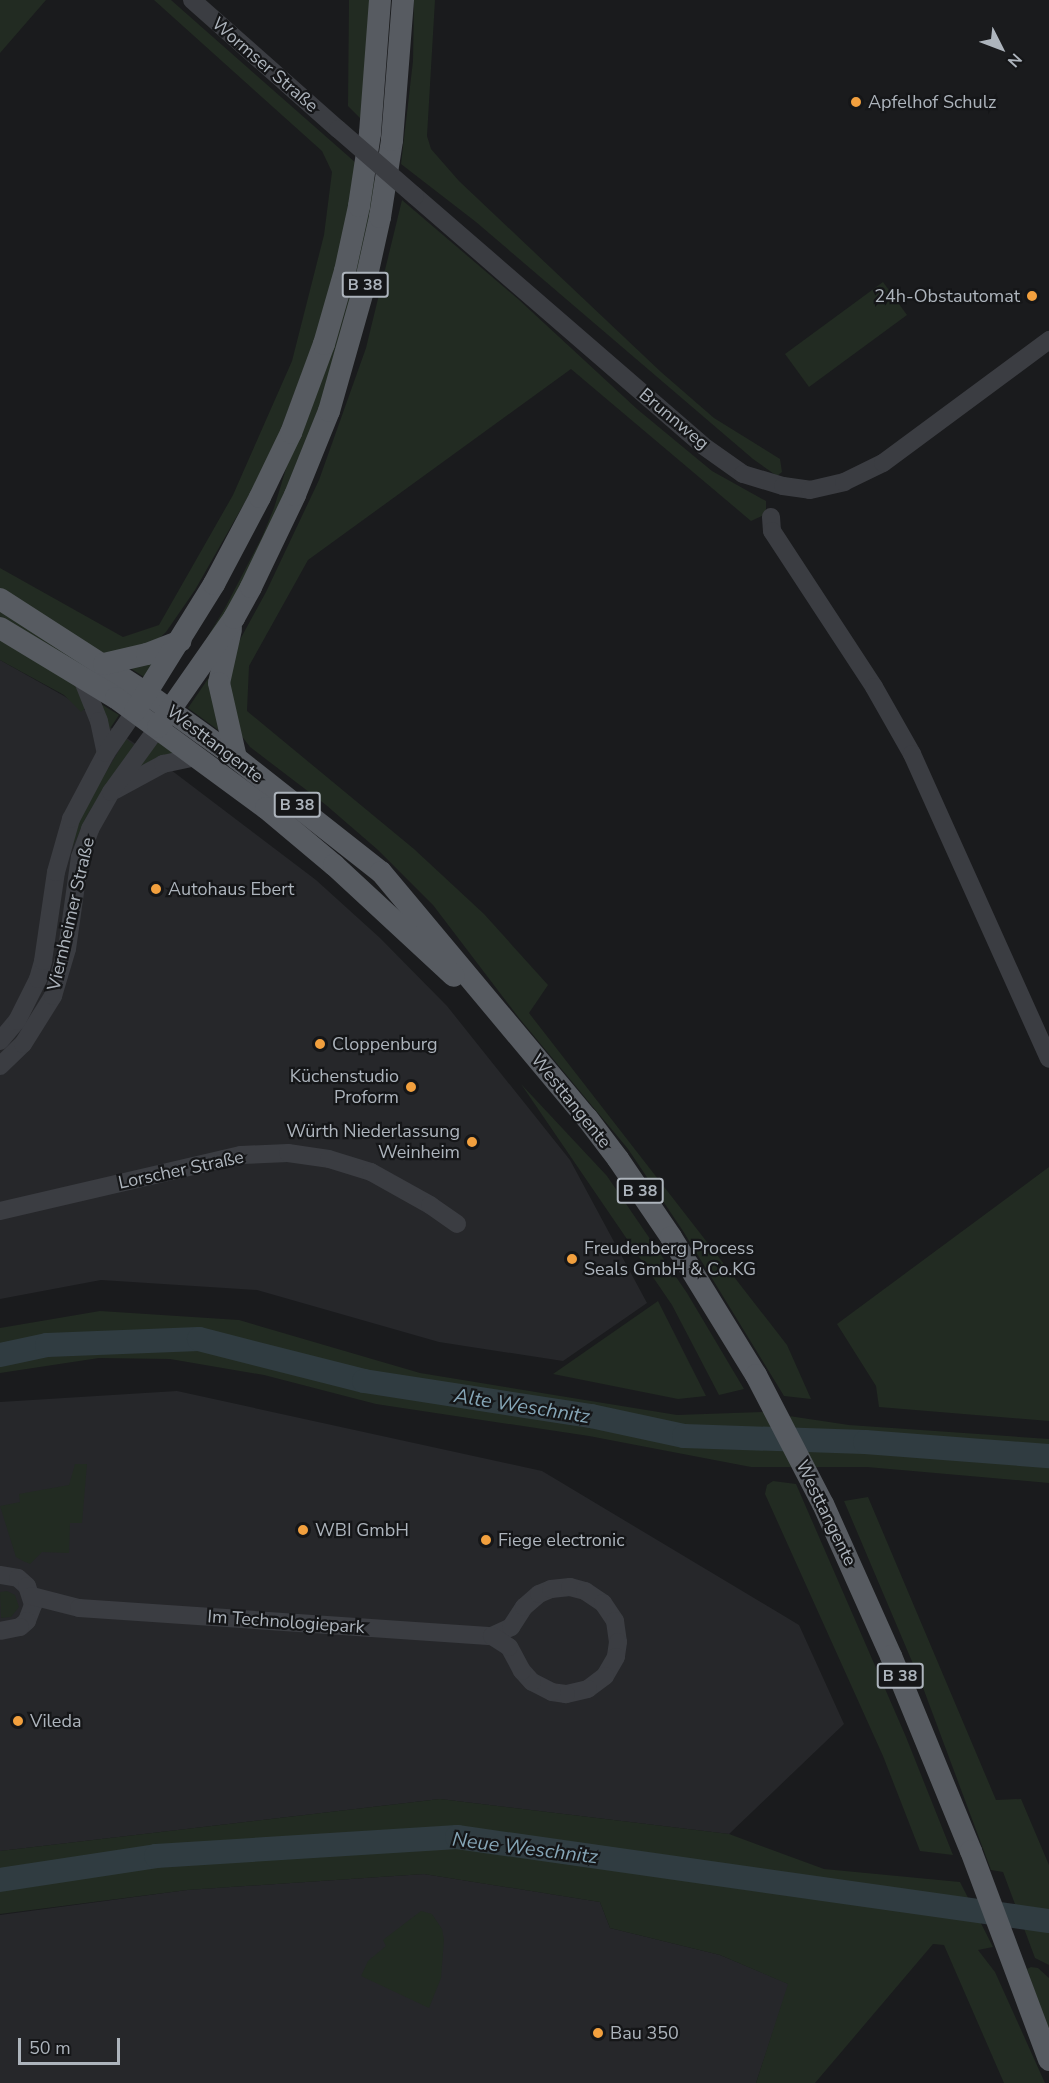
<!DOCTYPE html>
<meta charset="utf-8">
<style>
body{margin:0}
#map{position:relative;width:1049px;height:2083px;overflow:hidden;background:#1a1b1d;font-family:"Nunito Sans",sans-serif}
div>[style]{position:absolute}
.built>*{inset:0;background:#26272a}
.green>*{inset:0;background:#222b22}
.river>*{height:24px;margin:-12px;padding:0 12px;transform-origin:12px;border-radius:12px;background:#303c41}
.minor>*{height:18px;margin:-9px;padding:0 9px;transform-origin:9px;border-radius:9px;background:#3b3d42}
.major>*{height:22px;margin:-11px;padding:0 11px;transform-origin:11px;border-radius:11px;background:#575b61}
.minor-bridge>*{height:18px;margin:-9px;padding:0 9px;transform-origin:9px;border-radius:9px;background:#3b3d42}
.dots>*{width:16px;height:16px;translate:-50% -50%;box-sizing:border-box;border:3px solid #151618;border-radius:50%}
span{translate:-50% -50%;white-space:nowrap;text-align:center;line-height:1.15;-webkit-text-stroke:4.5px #151618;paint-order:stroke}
.shield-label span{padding:2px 4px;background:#151618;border:2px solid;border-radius:4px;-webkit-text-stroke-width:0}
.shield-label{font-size:16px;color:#adb4bc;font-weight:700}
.street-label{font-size:18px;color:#adb4bc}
.poi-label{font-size:18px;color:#adb4bc}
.left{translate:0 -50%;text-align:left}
.right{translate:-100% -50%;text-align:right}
.water-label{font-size:20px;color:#85a5b6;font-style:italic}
.north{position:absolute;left:971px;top:18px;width:60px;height:60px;-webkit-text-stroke:4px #151618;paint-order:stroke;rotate:132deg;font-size:16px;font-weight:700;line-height:24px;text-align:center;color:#adb4bc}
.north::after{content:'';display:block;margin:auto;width:21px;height:27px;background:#adb4bc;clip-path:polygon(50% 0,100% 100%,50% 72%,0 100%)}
.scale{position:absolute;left:18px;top:2038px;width:102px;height:27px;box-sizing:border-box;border:3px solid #adb4bc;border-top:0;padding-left:8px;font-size:18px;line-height:21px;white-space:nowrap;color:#adb4bc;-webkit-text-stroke:4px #151618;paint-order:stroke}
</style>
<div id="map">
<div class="built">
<i style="clip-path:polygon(0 660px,64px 696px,146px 751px,316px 880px,380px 938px,447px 1006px,570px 1160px,647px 1303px,563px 1361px,439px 1342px,257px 1290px,101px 1280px,0 1299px)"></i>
<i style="clip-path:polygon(177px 1391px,542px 1471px,799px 1625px,844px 1724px,729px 1834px,440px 1799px,0 1851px,0 1402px)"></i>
<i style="clip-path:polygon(424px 1874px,600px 1902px,610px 1928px,720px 1955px,789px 1984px,756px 2083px,0 2083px,0 1915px,187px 1890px)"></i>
</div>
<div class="green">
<i style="clip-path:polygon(0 0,46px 0,0 53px)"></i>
<i style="clip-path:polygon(154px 0,171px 0,356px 163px,336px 283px,270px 458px,195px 590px,166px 632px,130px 666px,157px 658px,144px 677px,130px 668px,81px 712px,64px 695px,0 660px,0 568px,123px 637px,159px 625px,233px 495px,292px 361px,324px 235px,332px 172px,322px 151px)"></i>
<i style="clip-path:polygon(349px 0,373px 0,364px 122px,348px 106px)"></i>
<i style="clip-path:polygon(414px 0,435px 0,427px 136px,431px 149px,459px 181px,661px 372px,714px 418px,780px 459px,782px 472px,777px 476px,753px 459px,476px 222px,401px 164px,413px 61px)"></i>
<i style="clip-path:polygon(374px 180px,378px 183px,355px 286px,324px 394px,290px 482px,230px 609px,181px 681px,225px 608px,262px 537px,274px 508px)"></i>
<i style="clip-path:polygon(402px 200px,518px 299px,637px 409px,712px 471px,766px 501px,766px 514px,751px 521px,571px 369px,308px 560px,249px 666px,247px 711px,414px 849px,484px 914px,548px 985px,529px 1013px,787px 1345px,811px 1399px,784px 1396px,683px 1231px,628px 1149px,519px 1018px,433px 905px,378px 850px,326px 805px,250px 747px,234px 726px,226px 701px,230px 658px,266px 592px,319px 480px,366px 348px)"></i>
<i style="clip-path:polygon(883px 282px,907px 315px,809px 387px,785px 354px)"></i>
<i style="clip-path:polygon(212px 673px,225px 735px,188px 708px)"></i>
<i style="clip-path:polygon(101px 704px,119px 715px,109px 730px)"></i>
<i style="clip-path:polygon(126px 739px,134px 745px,87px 815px,73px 846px,69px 844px,79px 817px)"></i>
<i style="clip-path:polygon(157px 741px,176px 755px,139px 768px)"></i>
<i style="clip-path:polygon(521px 1084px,607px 1176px,687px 1293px,744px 1389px,719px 1395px,672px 1305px)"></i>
<i style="clip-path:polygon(1049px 1167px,1049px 1421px,879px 1407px,876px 1386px,837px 1324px)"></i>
<i style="clip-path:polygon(658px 1301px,706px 1396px,678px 1399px,553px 1374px)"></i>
<i style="clip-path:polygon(100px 1311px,239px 1320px,420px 1373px,677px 1415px,762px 1412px,849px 1425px,1049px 1439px,1049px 1483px,867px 1467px,751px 1467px,589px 1436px,376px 1404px,264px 1375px,170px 1359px,99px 1358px,0 1373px,0 1328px)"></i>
<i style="clip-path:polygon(75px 1464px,87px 1464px,82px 1523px,70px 1523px,69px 1553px,42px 1552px,30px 1564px,23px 1561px,16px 1557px,0 1506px,20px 1502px,19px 1494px,69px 1485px)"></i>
<i style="clip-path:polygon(773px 1481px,796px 1484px,906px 1737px,953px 1855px,920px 1851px,883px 1756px,765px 1494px,767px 1485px)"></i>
<i style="clip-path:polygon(868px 1497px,996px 1800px,1021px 1799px,1049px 1865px,1049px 1965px,1035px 1958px,1003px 1872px,991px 1870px,922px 1685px,844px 1501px)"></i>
<i style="clip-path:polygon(7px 1591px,15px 1595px,19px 1607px,11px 1617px,1px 1618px,0 1592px)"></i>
<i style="clip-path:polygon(440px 1799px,729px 1834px,824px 1869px,960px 1882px,993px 1947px,978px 1950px,995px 1972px,1045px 2083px,1004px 2083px,944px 1945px,933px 1944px,815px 2083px,756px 2083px,788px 1984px,720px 1955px,610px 1928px,600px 1902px,424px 1874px,187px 1890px,0 1914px,0 1851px)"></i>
<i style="clip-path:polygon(421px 1911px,432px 1914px,442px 1929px,444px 1940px,441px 1978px,429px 2008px,361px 1976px,368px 1961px,386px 1946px,383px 1940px)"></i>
<i style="clip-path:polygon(1031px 1967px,1038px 1968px,1049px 1978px,1049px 2033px,1027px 1969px)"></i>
</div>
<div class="river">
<i style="left:0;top:1355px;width:48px;rotate:-12deg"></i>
<i style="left:47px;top:1345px;width:152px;rotate:-2.3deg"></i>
<i style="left:199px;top:1339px;width:170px;rotate:14.3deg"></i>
<i style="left:364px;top:1381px;width:230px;rotate:8.8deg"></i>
<i style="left:591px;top:1416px;width:95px;rotate:12.1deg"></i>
<i style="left:684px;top:1436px;width:181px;rotate:1.9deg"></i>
<i style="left:865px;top:1442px;width:185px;rotate:4.4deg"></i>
<i style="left:0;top:1880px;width:158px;rotate:-8.7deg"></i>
<i style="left:156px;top:1856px;width:302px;rotate:-3.6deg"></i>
<i style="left:457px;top:1837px;width:598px;rotate:8.08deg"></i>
</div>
<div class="minor">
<i style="left:192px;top:0;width:195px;rotate:41.5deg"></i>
<i style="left:415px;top:196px;width:380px;rotate:40.9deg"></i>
<i style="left:702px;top:445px;width:50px;rotate:35.3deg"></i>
<i style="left:743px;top:474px;width:42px;rotate:16.7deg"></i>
<i style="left:783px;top:486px;width:27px;rotate:8deg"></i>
<i style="left:810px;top:490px;width:35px;rotate:-13deg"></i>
<i style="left:844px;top:482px;width:43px;rotate:-26deg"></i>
<i style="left:883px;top:463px;width:207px;rotate:-36.5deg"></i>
<i style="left:771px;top:517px;width:14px;rotate:86deg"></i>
<i style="left:772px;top:531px;width:186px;rotate:56.8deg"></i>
<i style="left:874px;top:687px;width:77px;rotate:60.4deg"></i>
<i style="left:912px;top:754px;width:334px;rotate:65.8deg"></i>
<i style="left:81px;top:676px;width:48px;rotate:68.2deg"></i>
<i style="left:99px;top:721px;width:33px;rotate:78deg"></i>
<i style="left:115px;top:790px;width:55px;rotate:-28.4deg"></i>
<i style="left:163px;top:764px;width:35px;rotate:-12deg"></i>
<i style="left:0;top:1041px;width:26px;rotate:-50deg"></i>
<i style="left:17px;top:1021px;width:47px;rotate:-63.4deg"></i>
<i style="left:38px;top:979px;width:19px;rotate:-74deg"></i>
<i style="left:43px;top:961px;width:90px;rotate:-81.7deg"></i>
<i style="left:56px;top:872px;width:55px;rotate:-74.2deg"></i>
<i style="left:71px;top:819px;width:75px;rotate:-62.1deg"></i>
<i style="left:106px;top:753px;width:51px;rotate:-55.4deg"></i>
<i style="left:0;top:1066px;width:32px;rotate:-44deg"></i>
<i style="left:23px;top:1044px;width:57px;rotate:-58deg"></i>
<i style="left:53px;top:996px;width:49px;rotate:-73.4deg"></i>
<i style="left:67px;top:949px;width:93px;rotate:-82deg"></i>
<i style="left:80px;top:857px;width:30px;rotate:-70deg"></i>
<i style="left:90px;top:829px;width:43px;rotate:-60.4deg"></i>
<i style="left:111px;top:792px;width:80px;rotate:-54.1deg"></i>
<i style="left:0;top:1211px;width:247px;rotate:-13.1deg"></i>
<i style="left:241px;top:1155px;width:47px;rotate:-2.4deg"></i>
<i style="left:288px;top:1153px;width:41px;rotate:8.3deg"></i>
<i style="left:329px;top:1159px;width:44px;rotate:17.2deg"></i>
<i style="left:371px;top:1172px;width:68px;rotate:29.2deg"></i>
<i style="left:430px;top:1205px;width:33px;rotate:35deg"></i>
<i style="left:0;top:1575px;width:18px;rotate:9deg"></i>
<i style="left:18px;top:1578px;width:12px;rotate:42deg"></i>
<i style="left:27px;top:1586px;width:20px;rotate:72deg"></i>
<i style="left:33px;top:1605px;width:17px;rotate:111deg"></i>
<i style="left:27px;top:1621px;width:9px;rotate:139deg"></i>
<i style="left:20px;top:1627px;width:20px;rotate:169deg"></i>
<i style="left:32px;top:1596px;width:49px;rotate:14.3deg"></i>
<i style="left:79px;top:1608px;width:414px;rotate:3.9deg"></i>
<i style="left:492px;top:1636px;width:21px;rotate:-25deg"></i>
<i style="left:511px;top:1627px;width:24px;rotate:-57deg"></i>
<i style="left:524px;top:1607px;width:20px;rotate:-41deg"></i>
<i style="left:539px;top:1594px;width:13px;rotate:-23deg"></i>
<i style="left:551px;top:1589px;width:19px;rotate:-6deg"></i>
<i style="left:570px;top:1587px;width:16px;rotate:15deg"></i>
<i style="left:585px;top:1591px;width:22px;rotate:34deg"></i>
<i style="left:603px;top:1603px;width:22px;rotate:56deg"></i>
<i style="left:615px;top:1621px;width:21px;rotate:82deg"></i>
<i style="left:618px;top:1642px;width:15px;rotate:98deg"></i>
<i style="left:616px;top:1657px;width:22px;rotate:120deg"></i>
<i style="left:605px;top:1676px;width:21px;rotate:143deg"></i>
<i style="left:588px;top:1689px;width:23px;rotate:167deg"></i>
<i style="left:566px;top:1694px;width:14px;rotate:-172deg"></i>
<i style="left:552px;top:1692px;width:22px;rotate:-153deg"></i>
<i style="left:532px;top:1682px;width:15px;rotate:-132deg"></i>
<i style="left:522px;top:1671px;width:27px;rotate:-118deg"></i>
<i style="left:509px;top:1647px;width:20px;rotate:-147deg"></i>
</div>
<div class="major">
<i style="left:0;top:599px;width:174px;rotate:32.8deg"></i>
<i style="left:146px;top:693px;width:111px;rotate:35.8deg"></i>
<i style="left:236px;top:758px;width:184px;rotate:38.2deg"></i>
<i style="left:381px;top:872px;width:321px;rotate:50.1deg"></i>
<i style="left:587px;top:1118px;width:51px;rotate:52.9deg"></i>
<i style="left:618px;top:1159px;width:94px;rotate:55.8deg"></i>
<i style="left:671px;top:1237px;width:162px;rotate:58.4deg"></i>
<i style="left:756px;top:1375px;width:145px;rotate:62.6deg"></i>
<i style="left:823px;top:1504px;width:167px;rotate:65.9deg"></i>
<i style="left:891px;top:1656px;width:211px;rotate:67.7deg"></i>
<i style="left:971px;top:1851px;width:223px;rotate:69.5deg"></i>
<i style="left:0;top:628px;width:135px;rotate:31.1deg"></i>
<i style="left:116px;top:698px;width:186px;rotate:36.3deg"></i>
<i style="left:266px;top:808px;width:89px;rotate:40deg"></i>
<i style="left:334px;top:865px;width:163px;rotate:42.8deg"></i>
<i style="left:231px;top:629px;width:55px;rotate:102.5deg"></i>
<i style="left:219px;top:683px;width:77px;rotate:77.2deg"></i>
<i style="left:104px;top:664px;width:44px;rotate:-13.1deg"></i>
<i style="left:147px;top:654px;width:36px;rotate:-21deg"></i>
<i style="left:135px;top:711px;width:150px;rotate:-58.1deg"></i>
<i style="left:214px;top:584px;width:98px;rotate:-62.1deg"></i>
<i style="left:260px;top:497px;width:71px;rotate:-64.2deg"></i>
<i style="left:291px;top:433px;width:95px;rotate:-69.7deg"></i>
<i style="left:324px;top:344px;width:76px;rotate:-74deg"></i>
<i style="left:345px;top:271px;width:66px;rotate:-77.8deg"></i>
<i style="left:359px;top:206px;width:74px;rotate:-81.4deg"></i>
<i style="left:370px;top:133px;width:133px;rotate:-85.7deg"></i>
<i style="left:158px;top:727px;width:133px;rotate:-55.1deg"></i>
<i style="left:234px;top:618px;width:35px;rotate:-61deg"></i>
<i style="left:251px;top:587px;width:102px;rotate:-64.4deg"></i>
<i style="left:295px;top:495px;width:91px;rotate:-68deg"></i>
<i style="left:329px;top:411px;width:136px;rotate:-74.2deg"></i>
<i style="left:366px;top:280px;width:65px;rotate:-77.5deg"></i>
<i style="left:380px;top:217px;width:78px;rotate:-81.1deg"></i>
<i style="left:392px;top:140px;width:140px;rotate:-85.5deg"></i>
</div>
<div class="minor-bridge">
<i style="left:338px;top:129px;width:102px;rotate:41deg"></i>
</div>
<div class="dots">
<i style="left:856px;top:102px;background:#f2a03e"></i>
<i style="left:1032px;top:296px;background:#f2a03e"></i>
<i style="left:156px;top:889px;background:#f2a03e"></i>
<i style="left:320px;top:1044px;background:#f2a03e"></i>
<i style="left:411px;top:1087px;background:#f2a03e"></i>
<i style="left:472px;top:1142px;background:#f2a03e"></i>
<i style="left:572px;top:1259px;background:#f2a03e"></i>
<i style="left:303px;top:1530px;background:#f2a03e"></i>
<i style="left:486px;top:1540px;background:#f2a03e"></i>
<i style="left:18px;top:1721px;background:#f2a03e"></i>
<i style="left:598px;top:2033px;background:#f2a03e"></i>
</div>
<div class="shield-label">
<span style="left:365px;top:285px">B 38</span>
<span style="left:297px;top:805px">B 38</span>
<span style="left:640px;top:1191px">B 38</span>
<span style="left:900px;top:1676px">B 38</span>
</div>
<div class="street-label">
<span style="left:265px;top:65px;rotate:41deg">Wormser Straße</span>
<span style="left:674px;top:419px;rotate:40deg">Brunnweg</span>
<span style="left:215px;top:744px;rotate:37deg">Westtangente</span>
<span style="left:71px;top:914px;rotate:-77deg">Viernheimer Straße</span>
<span style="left:571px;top:1101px;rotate:51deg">Westtangente</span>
<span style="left:181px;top:1170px;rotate:-12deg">Lorscher Straße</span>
<span style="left:826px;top:1513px;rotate:64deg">Westtangente</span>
<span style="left:286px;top:1622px;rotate:4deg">Im Technologiepark</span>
</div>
<div class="poi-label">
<span class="left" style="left:868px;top:102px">Apfelhof Schulz</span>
<span class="right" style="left:1020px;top:296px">24h-Obstautomat</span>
<span class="left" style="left:168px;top:889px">Autohaus Ebert</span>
<span class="left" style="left:332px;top:1044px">Cloppenburg</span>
<span class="right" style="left:399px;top:1087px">Küchenstudio<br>Proform</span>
<span class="right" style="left:460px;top:1142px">Würth Niederlassung<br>Weinheim</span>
<span class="left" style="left:584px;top:1259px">Freudenberg Process<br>Seals GmbH &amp; Co.KG</span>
<span class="left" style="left:315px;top:1530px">WBI GmbH</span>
<span class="left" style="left:498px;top:1540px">Fiege electronic</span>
<span class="left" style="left:30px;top:1721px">Vileda</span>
<span class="left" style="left:610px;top:2033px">Bau 350</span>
</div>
<div class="water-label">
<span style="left:522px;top:1406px;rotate:9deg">Alte Weschnitz</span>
<span style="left:525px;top:1848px;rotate:7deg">Neue Weschnitz</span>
</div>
<div class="north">N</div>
<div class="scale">50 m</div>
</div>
